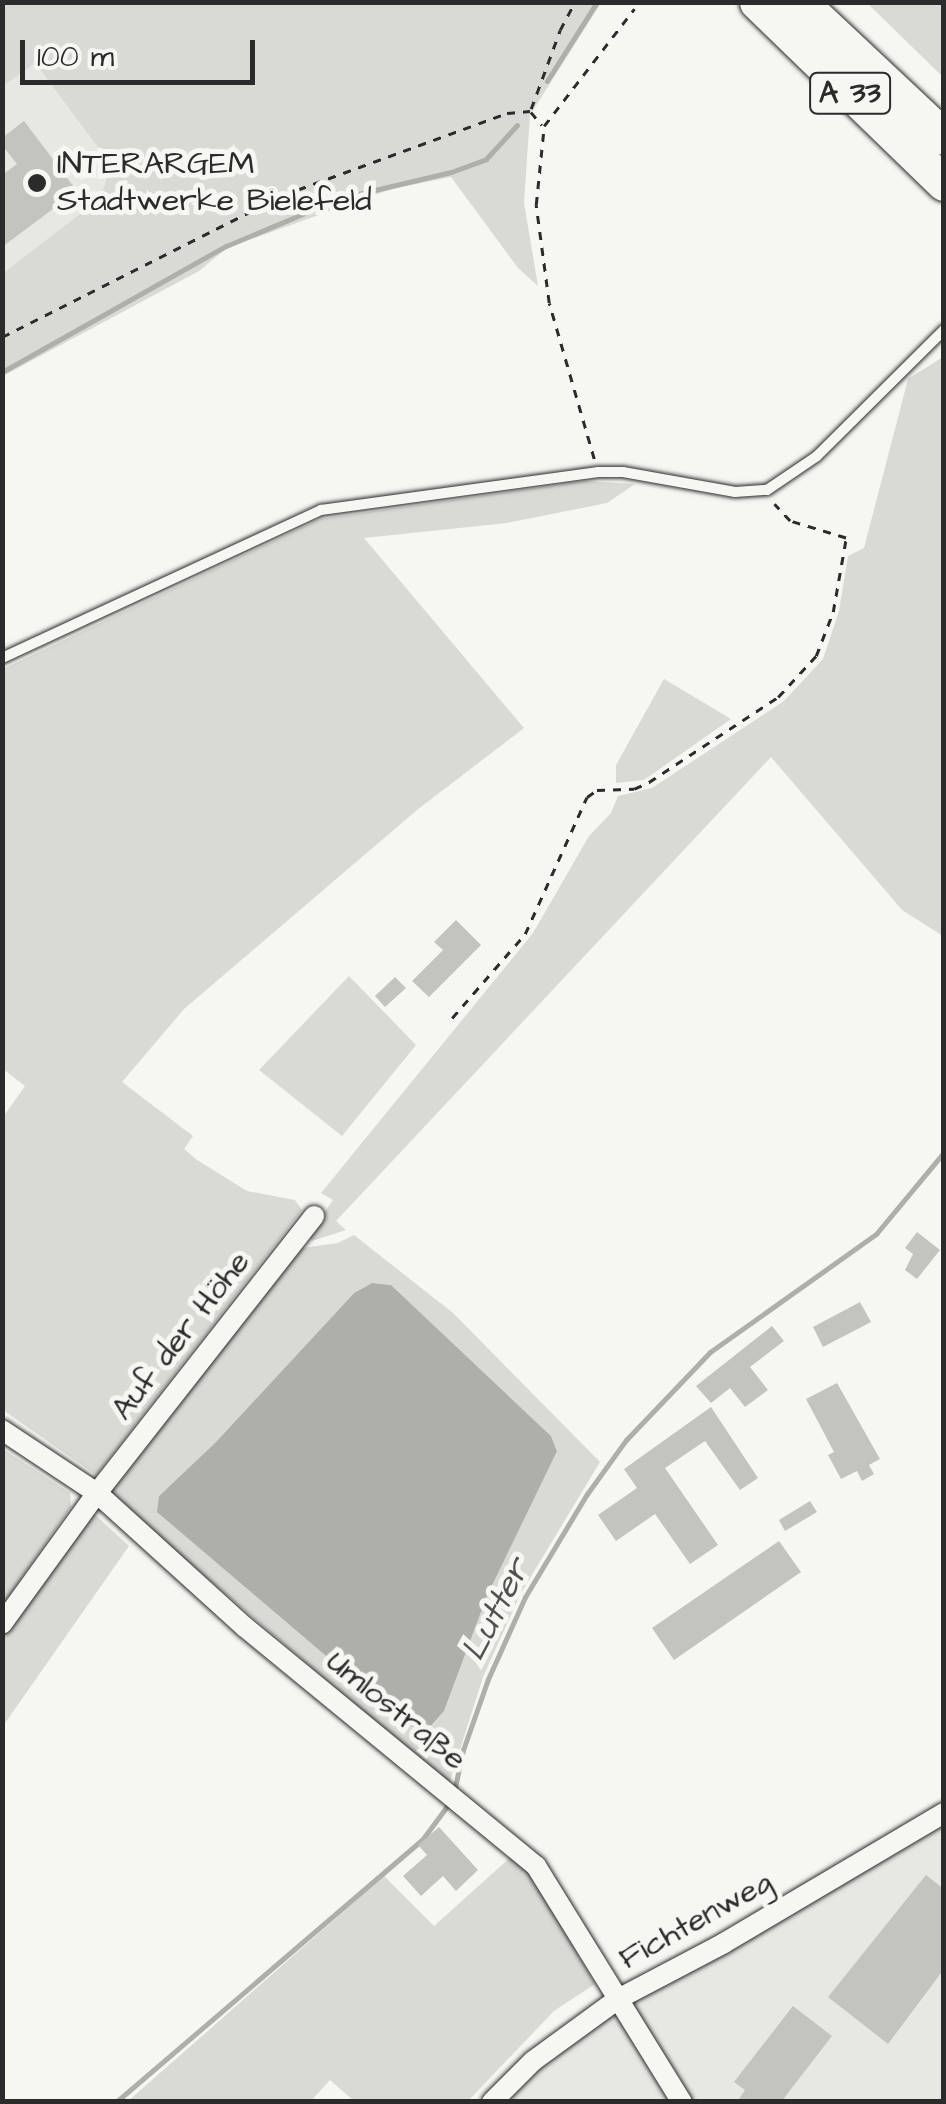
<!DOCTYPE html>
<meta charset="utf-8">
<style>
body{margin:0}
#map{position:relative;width:946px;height:2104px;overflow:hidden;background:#f6f6f2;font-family:"Architects Daughter",sans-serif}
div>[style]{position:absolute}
.built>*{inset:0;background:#e7e7e3}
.green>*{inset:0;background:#d9d9d5}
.water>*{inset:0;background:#aeaeab}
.stream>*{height:5px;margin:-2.5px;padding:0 2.5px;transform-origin:2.5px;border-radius:2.5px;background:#aeaeab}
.building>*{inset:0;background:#c3c3c0}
.path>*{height:2.5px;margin-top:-1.25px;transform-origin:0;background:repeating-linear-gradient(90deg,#2b2b2b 0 8px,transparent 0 16px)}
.roads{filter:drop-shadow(0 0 2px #2b2b2b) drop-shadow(0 0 2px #2b2b2b)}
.service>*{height:10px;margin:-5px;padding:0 5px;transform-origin:5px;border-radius:5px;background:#f6f6f2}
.minor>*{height:20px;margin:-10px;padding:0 10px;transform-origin:10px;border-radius:10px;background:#f6f6f2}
.motorway>*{height:35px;margin:-17.5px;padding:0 17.5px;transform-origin:17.5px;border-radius:17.5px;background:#f6f6f2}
.dots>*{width:28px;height:28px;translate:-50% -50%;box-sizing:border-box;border:5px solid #f6f6f2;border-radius:50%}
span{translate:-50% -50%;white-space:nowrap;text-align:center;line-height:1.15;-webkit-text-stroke:10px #f6f6f2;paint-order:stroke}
.shield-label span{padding:2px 8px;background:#f6f6f2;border:2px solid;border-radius:8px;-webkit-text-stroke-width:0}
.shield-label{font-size:30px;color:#2b2b2b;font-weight:700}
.poi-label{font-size:32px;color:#2b2b2b}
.left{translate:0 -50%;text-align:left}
.street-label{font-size:32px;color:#2b2b2b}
.water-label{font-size:35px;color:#525251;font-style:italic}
.frame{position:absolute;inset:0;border:5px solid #2b2b2b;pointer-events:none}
.scale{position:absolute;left:20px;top:40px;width:235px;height:45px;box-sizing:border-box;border:5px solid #2b2b2b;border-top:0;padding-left:12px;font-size:30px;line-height:35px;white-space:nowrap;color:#2b2b2b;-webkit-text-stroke:8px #f6f6f2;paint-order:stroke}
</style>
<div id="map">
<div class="built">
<i style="clip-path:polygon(34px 62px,105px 157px,107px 177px,102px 193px,89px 207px,3px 273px,3px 86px)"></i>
<i style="clip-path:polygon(943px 1821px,943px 2101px,498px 2102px,603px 2016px)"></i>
</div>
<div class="green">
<i style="clip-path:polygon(3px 2px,601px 3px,530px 115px,524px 203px,538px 286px,518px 268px,451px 177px,391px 189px,227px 248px,199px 271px,3px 376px,3px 273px,89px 207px,102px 193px,107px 177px,105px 157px,35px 63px,3px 86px)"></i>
<i style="clip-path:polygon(867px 3px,943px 3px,943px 77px)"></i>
<i style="clip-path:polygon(943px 357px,943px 936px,902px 910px,771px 757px,336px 1221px,346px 1230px,312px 1241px,308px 1236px,333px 1200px,321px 1193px,533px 933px,589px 836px,611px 813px,618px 796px,652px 788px,784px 701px,823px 659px,839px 611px,848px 556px,864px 548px,908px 379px)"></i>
<i style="clip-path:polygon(584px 481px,635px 484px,607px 503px,507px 523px,364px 538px,524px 728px,417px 810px,184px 1009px,122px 1082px,193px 1136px,184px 1149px,197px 1160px,247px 1191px,295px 1200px,302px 1210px,96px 1475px,3px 1410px,3px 1117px,25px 1086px,3px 1069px,3px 669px,320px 519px)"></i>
<i style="clip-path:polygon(664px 679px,731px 719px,644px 780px,616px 783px,616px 765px)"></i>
<i style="clip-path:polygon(349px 976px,416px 1045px,342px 1136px,259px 1070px)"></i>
<i style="clip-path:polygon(evenodd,354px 1235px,453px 1313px,600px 1462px,521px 1593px,483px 1677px,449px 1784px,106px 1492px,302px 1248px,338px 1243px,354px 1235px,372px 1283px,391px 1285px,551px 1436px,557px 1450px,487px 1596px,444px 1711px,433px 1725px,416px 1728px,159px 1496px,216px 1442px,354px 1293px,372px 1283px)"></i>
<i style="clip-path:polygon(3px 1449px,70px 1493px,71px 1507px,3px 1604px)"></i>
<i style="clip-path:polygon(90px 1510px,129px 1546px,3px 1726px,3px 1635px)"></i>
<i style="clip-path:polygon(512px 1856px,533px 1878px,595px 1984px,554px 2011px,468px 2101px,354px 2101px,330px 2080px,311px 2101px,127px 2102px,384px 1876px,434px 1926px)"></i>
</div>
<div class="water">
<i style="clip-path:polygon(372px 1283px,391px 1285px,551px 1436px,557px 1451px,487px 1596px,444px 1711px,432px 1725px,416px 1728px,406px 1724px,157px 1512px,159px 1496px,216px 1442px,354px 1293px)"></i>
</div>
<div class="stream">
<i style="left:547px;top:81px;width:93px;rotate:-57.7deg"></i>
<i style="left:2px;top:372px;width:257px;rotate:-29.4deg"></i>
<i style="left:226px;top:246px;width:125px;rotate:-22.7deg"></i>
<i style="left:341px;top:198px;width:113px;rotate:-13.3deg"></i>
<i style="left:451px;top:172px;width:37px;rotate:-20deg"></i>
<i style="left:486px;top:159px;width:46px;rotate:-47.6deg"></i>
<i style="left:454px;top:1792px;width:43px;rotate:-77.9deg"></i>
<i style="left:463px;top:1750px;width:75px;rotate:-70.6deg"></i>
<i style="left:488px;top:1679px;width:90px;rotate:-65.7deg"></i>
<i style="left:525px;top:1597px;width:120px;rotate:-59deg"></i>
<i style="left:587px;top:1494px;width:67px;rotate:-54.2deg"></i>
<i style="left:626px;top:1440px;width:122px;rotate:-46.3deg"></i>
<i style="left:710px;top:1352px;width:204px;rotate:-35.4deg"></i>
<i style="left:876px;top:1234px;width:107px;rotate:-50.3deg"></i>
<i style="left:116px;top:2102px;width:403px;rotate:-40.6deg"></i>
<i style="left:422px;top:1840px;width:47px;rotate:-53.6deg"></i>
</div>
<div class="building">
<i style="clip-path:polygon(24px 121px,77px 191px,2px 247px,2px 175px,17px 164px,2px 145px,2px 138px)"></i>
<i style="clip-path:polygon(456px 920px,481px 945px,429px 997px,412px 981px,443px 950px,434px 942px)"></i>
<i style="clip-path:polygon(395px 977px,406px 988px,385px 1007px,375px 996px)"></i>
<i style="clip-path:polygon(917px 1232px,940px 1250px,917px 1279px,905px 1270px,913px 1254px,905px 1248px)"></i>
<i style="clip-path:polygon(860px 1302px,871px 1322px,823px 1347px,813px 1327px)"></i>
<i style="clip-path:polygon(772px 1326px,784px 1341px,750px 1367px,768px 1390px,745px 1407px,730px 1388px,711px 1403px,696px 1386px)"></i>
<i style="clip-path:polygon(837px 1383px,880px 1459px,869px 1465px,874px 1474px,862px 1481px,857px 1471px,841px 1479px,828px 1455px,834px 1452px,806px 1399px)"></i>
<i style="clip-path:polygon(711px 1407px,758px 1478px,740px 1490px,705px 1441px,665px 1468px,718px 1545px,690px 1564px,655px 1514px,616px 1541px,598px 1515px,637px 1488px,624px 1469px)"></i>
<i style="clip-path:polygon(810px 1501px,817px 1512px,785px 1531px,779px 1520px)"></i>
<i style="clip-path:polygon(779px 1541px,801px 1572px,674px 1660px,652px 1628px)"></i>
<i style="clip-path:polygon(439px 1827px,478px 1870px,456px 1891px,443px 1876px,421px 1896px,403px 1876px,427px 1855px,418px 1845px)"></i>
<i style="clip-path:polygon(926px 1875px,944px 1889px,944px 1969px,888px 2044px,828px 1997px)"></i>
<i style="clip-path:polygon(793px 2006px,832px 2036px,781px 2102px,737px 2102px,745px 2090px,734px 2082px)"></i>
</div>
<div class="path">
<i style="left:531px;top:109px;width:84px;rotate:-69.8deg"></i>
<i style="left:560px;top:30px;width:32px;rotate:-62deg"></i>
<i style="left:531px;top:112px;width:17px;rotate:50deg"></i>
<i style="left:2px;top:337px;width:315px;rotate:-26.8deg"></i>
<i style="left:283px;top:195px;width:239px;rotate:-20.1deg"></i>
<i style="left:507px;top:113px;width:23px;rotate:-5deg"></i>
<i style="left:594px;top:459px;width:162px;rotate:-106.1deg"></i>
<i style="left:549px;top:303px;width:99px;rotate:-97.6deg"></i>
<i style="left:536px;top:205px;width:79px;rotate:-84.2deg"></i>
<i style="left:544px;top:126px;width:148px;rotate:-52.4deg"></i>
<i style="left:452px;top:1018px;width:111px;rotate:-49deg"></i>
<i style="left:525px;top:934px;width:150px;rotate:-65.7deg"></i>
<i style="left:587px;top:797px;width:12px;rotate:-35deg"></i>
<i style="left:597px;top:790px;width:37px;rotate:-2deg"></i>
<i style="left:634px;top:789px;width:17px;rotate:-25deg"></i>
<i style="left:649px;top:782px;width:154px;rotate:-33.4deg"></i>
<i style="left:778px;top:697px;width:56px;rotate:-47.2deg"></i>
<i style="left:816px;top:656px;width:47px;rotate:-68.9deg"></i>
<i style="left:833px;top:612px;width:75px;rotate:-80deg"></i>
<i style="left:846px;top:538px;width:59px;rotate:-163.1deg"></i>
<i style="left:790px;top:521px;width:23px;rotate:-133deg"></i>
<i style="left:811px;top:2102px;width:2px;rotate:-90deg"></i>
</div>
<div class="roads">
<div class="service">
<i style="left:2px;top:658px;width:352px;rotate:-24.9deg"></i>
<i style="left:321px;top:510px;width:280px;rotate:-7.8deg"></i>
<i style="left:598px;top:472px;width:25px"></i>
<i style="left:623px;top:472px;width:114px;rotate:10.1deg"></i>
<i style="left:735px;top:492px;width:32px;rotate:-4deg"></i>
<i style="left:767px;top:490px;width:60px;rotate:-34.2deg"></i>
<i style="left:817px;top:456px;width:179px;rotate:-44.8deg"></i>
</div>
<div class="minor">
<i style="left:2px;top:1430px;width:114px;rotate:33.6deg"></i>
<i style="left:97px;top:1493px;width:200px;rotate:42.2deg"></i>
<i style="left:245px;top:1627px;width:377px;rotate:39.4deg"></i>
<i style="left:536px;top:1866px;width:278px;rotate:58.3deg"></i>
<i style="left:2px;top:1624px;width:162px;rotate:-54.1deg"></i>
<i style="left:97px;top:1493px;width:352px;rotate:-51.9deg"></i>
<i style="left:492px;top:2102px;width:58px;rotate:-45deg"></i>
<i style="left:533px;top:2061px;width:105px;rotate:-36.1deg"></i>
<i style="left:618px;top:1999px;width:120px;rotate:-27.8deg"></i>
<i style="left:724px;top:1943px;width:256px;rotate:-30.6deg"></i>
</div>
<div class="motorway">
<i style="left:757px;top:2px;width:260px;rotate:44.1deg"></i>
<i style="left:800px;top:2px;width:197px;rotate:43.2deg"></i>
</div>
</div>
<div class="dots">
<i style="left:37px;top:183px;background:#2b2b2b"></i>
</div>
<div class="shield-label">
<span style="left:850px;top:93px">A 33</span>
</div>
<div class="poi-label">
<span class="left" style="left:57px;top:183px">INTERARGEM<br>Stadtwerke Bielefeld</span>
</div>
<div class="street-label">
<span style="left:181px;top:1336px;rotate:-52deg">Auf der Höhe</span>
<span style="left:396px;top:1711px;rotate:39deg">Umlostraße</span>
<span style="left:696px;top:1921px;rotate:-29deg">Fichtenweg</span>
</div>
<div class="water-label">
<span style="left:496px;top:1610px;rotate:-63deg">Lutter</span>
</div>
<div class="frame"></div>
<div class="scale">100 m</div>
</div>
